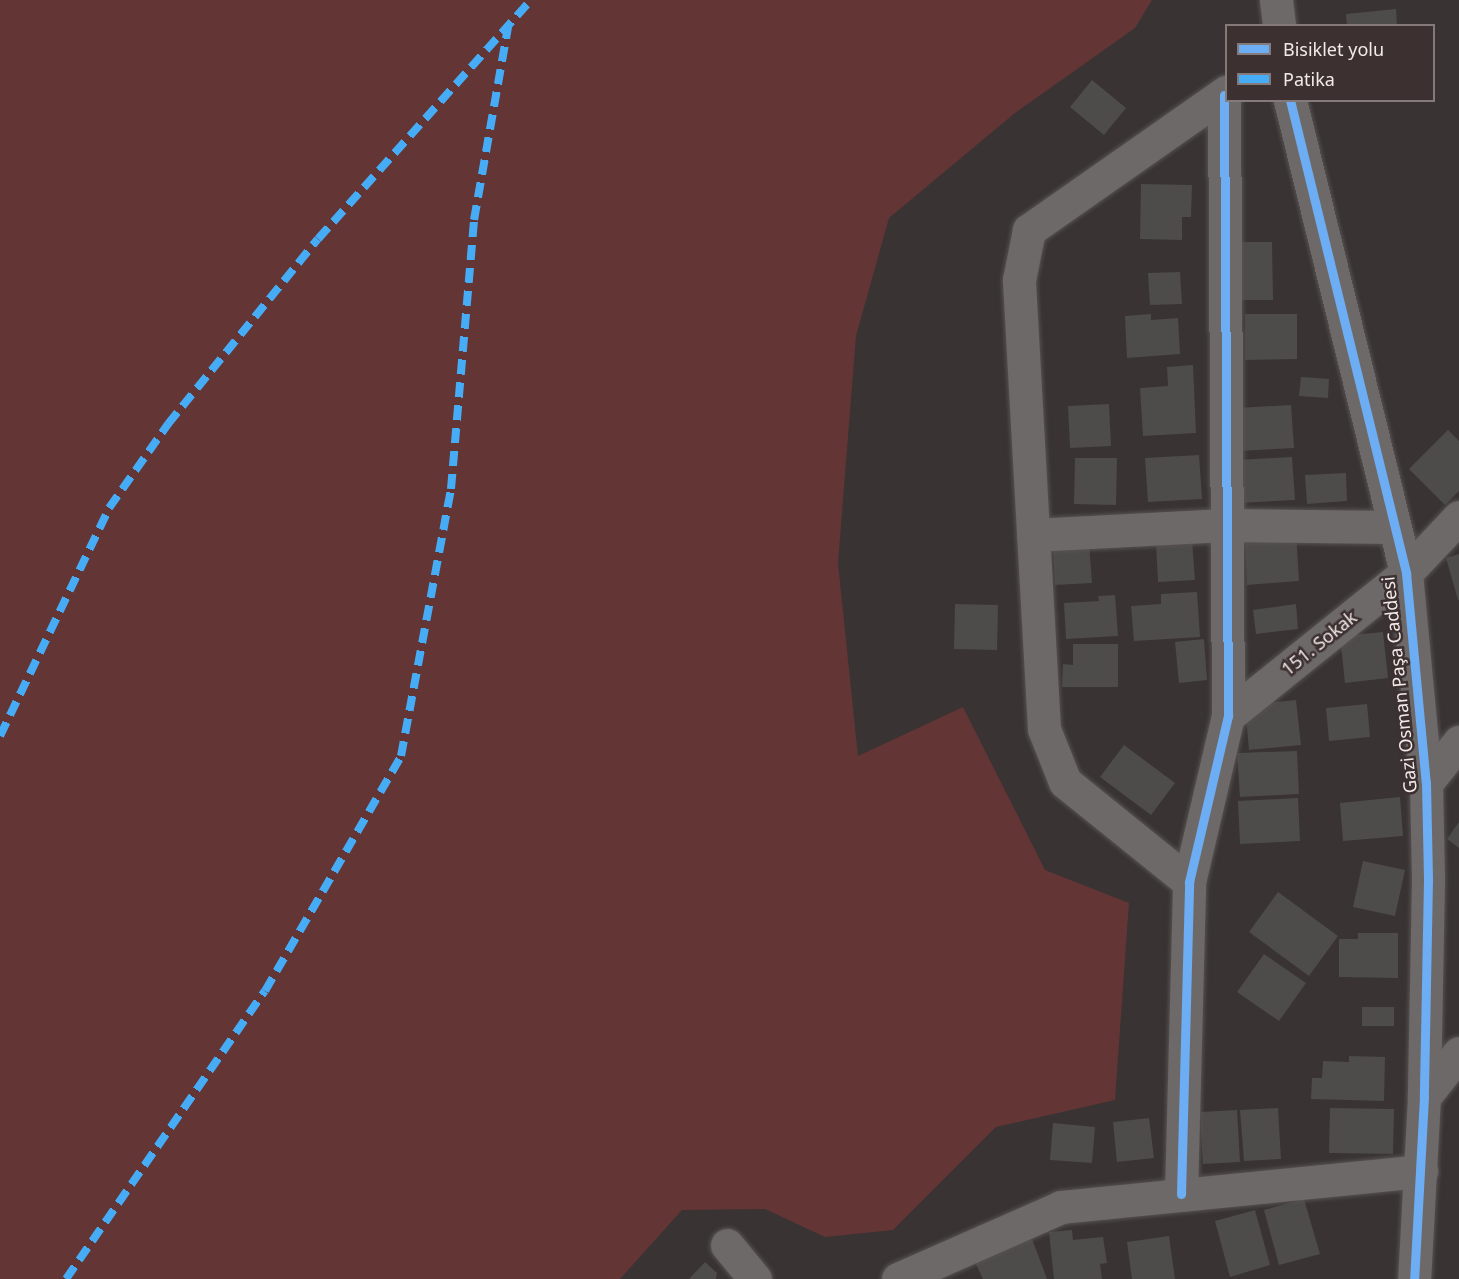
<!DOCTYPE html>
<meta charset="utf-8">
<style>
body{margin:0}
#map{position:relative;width:1459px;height:1279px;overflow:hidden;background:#393333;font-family:"Noto Sans",sans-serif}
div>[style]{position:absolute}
.green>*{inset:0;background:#633534}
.building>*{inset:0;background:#4d4c4a}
.roads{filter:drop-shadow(0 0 2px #575151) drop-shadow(0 0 2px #575151)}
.minor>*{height:33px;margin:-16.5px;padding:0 16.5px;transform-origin:16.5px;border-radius:16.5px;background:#6e6969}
.quiet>*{height:8px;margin-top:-4px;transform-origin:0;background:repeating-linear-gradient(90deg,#46acf6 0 15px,transparent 0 23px)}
.cycleway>*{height:9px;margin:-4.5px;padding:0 4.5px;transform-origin:4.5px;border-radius:4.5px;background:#6dadf4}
span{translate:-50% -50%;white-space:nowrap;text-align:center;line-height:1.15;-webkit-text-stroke:5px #3c3030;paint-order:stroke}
.street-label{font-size:18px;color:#f2eae9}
.legend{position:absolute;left:1225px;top:24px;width:210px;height:78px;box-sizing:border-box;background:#3c3030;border:2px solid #857a7a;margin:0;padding:8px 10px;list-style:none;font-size:18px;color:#f2eae9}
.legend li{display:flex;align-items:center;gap:12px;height:30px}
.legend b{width:30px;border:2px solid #857a7a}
</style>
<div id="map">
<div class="green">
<i style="clip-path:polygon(0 0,1152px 0,1135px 28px,1015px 113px,889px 218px,856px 336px,838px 563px,858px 756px,963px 707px,1045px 870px,1129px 903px,1115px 1100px,996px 1127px,893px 1230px,825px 1237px,765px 1209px,682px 1210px,620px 1279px,0 1279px)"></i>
</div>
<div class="building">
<i style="clip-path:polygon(1396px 9px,1397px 26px,1347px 26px,1346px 14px)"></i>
<i style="clip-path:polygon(1092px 80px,1126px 108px,1104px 135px,1070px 107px)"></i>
<i style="clip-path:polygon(1141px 184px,1192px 185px,1191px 217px,1182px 217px,1182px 240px,1140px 239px)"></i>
<i style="clip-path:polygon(1229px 242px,1272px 242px,1273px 300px,1229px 300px)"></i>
<i style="clip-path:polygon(1180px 272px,1182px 304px,1150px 305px,1148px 273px)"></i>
<i style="clip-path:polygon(1151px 314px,1151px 320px,1178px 318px,1180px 354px,1127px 358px,1125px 316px)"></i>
<i style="clip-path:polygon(1245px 314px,1297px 314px,1297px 359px,1245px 360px)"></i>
<i style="clip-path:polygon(1193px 365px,1196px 433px,1143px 436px,1140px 388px,1168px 386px,1167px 367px)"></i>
<i style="clip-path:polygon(1301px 377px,1329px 379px,1328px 398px,1299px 396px)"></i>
<i style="clip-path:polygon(1109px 404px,1111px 446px,1070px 448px,1068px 406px)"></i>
<i style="clip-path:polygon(1291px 405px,1294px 448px,1238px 451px,1236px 408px)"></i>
<i style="clip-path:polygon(1448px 430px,1459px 441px,1459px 491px,1445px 505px,1409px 469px)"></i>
<i style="clip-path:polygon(1199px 455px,1202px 499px,1148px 502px,1145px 458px)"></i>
<i style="clip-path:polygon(1292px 457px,1295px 500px,1239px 503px,1237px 460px)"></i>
<i style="clip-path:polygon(1075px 458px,1117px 458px,1116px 505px,1074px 504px)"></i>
<i style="clip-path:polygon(1346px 473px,1347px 501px,1307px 504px,1305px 475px)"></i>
<i style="clip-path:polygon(1296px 532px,1299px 581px,1247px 585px,1245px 541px)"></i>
<i style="clip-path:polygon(1192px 540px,1195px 580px,1158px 582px,1156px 543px)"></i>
<i style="clip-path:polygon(1089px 542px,1092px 583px,1055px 585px,1053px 545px)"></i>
<i style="clip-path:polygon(1459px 554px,1459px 600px,1458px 600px,1446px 558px)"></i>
<i style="clip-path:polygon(1197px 592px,1200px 637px,1134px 641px,1131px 606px,1161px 604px,1161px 594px)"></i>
<i style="clip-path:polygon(1115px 595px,1118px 636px,1066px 639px,1064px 603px,1099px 601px,1098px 596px)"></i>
<i style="clip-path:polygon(955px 604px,998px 605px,997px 650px,954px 649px)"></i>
<i style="clip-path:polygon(1296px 604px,1298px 629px,1256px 634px,1253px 610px)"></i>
<i style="clip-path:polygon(1383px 632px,1388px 678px,1345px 683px,1340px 636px)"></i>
<i style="clip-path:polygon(1204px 639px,1207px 680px,1179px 683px,1175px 642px)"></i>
<i style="clip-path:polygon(1073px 644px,1118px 644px,1118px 687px,1062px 687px,1063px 664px,1073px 665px)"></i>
<i style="clip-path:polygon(1296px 700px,1301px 745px,1249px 750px,1245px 705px)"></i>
<i style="clip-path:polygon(1367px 704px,1370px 737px,1329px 741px,1326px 708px)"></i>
<i style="clip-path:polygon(1124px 745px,1175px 783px,1151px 815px,1100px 777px)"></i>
<i style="clip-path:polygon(1297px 751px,1299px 794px,1240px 797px,1237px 753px)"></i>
<i style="clip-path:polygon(1400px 797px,1403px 836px,1343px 841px,1340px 803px)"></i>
<i style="clip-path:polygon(1298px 798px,1300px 841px,1240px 844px,1238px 801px)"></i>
<i style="clip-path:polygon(1459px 822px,1459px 848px,1447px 839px)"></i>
<i style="clip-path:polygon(1363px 861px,1405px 870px,1395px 916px,1353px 907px)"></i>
<i style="clip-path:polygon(1278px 892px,1338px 936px,1309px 976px,1249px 932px)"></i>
<i style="clip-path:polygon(1358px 933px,1398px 933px,1398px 978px,1339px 977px,1339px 939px,1358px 939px)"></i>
<i style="clip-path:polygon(1264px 954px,1306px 983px,1279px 1021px,1237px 992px)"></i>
<i style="clip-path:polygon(1362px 1007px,1394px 1007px,1394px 1026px,1362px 1026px)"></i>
<i style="clip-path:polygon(1349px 1056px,1385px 1057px,1384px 1101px,1311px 1099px,1312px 1078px,1322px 1078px,1323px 1061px,1349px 1062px)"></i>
<i style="clip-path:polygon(1278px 1108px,1281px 1159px,1244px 1161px,1240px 1110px)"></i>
<i style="clip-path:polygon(1330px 1108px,1394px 1109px,1393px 1154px,1329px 1153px)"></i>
<i style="clip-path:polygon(1237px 1110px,1240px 1162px,1203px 1164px,1200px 1112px)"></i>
<i style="clip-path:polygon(1149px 1118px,1154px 1158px,1117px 1162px,1113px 1122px)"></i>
<i style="clip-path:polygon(1053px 1123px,1095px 1127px,1092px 1163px,1050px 1160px)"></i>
<i style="clip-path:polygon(1304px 1199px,1320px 1254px,1279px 1265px,1264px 1210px)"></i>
<i style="clip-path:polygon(1255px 1210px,1270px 1265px,1230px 1277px,1215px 1221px)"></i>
<i style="clip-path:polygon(1028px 1228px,1047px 1279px,983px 1279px,971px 1254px)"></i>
<i style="clip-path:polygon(1072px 1230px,1073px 1240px,1103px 1237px,1107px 1263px,1100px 1264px,1102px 1279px,1054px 1279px,1049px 1232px)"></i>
<i style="clip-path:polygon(1169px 1236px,1175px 1279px,1132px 1279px,1127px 1242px)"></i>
<i style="clip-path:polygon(705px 1262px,717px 1273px,716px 1279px,689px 1279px)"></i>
</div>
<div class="roads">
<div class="minor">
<i style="left:1276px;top:0;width:26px;rotate:83deg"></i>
<i style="left:1290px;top:100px;width:487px;rotate:76.2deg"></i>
<i style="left:1406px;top:573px;width:211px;rotate:84.6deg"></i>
<i style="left:1426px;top:783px;width:97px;rotate:88.8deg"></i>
<i style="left:1428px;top:880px;width:217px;rotate:91.1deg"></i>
<i style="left:1424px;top:1097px;width:182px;rotate:93.1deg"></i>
<i style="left:1033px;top:535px;width:192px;rotate:-3deg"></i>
<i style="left:1225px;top:525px;width:169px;rotate:0.7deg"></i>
<i style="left:1228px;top:716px;width:228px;rotate:-38.8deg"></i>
<i style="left:1406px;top:573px;width:77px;rotate:-46.6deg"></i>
<i style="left:1426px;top:783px;width:53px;rotate:-51.2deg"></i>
<i style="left:1189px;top:882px;width:159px;rotate:-141.1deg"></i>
<i style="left:1065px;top:782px;width:57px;rotate:-111.6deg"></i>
<i style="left:1044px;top:729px;width:450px;rotate:-93.2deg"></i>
<i style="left:1019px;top:280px;width:51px;rotate:-78.7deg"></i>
<i style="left:1029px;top:230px;width:241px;rotate:-35deg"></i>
<i style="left:1424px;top:1097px;width:56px;rotate:-51.5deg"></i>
<i style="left:1181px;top:1194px;width:312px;rotate:-88.5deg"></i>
<i style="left:1189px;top:882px;width:171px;rotate:-76.8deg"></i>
<i style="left:1228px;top:716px;width:621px;rotate:-90.37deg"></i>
<i style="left:727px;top:1245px;width:44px;rotate:50.5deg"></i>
<i style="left:898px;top:1279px;width:178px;rotate:-23.8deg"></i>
<i style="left:1061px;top:1207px;width:362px;rotate:-5.7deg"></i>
</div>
</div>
<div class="quiet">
<i style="left:0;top:736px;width:253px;rotate:-64.4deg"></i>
<i style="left:109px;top:508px;width:103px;rotate:-54.9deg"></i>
<i style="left:168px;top:424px;width:238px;rotate:-51deg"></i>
<i style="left:318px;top:239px;width:320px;rotate:-48.3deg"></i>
<i style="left:66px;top:1279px;width:350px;rotate:-55.4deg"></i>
<i style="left:265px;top:991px;width:272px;rotate:-59.9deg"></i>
<i style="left:401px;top:756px;width:272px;rotate:-79.4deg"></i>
<i style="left:451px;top:489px;width:270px;rotate:-85.1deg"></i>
<i style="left:474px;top:220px;width:196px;rotate:-80deg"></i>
</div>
<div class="cycleway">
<i style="left:1290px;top:100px;width:487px;rotate:76.2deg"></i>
<i style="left:1406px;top:573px;width:211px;rotate:84.6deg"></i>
<i style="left:1426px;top:783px;width:97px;rotate:88.8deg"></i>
<i style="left:1428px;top:880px;width:217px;rotate:91.1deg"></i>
<i style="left:1424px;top:1097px;width:182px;rotate:93.1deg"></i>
<i style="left:1181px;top:1194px;width:312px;rotate:-88.5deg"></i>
<i style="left:1189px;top:882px;width:171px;rotate:-76.8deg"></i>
<i style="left:1228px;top:716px;width:621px;rotate:-90.37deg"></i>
</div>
<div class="street-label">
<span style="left:1319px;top:643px;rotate:-39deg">151. Sokak</span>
<span style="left:1399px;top:685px;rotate:-96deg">Gazi Osman Paşa Caddesi</span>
</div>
<ul class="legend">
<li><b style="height:8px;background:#6dadf4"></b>Bisiklet yolu</li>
<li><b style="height:8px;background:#46acf6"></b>Patika</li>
</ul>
</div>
